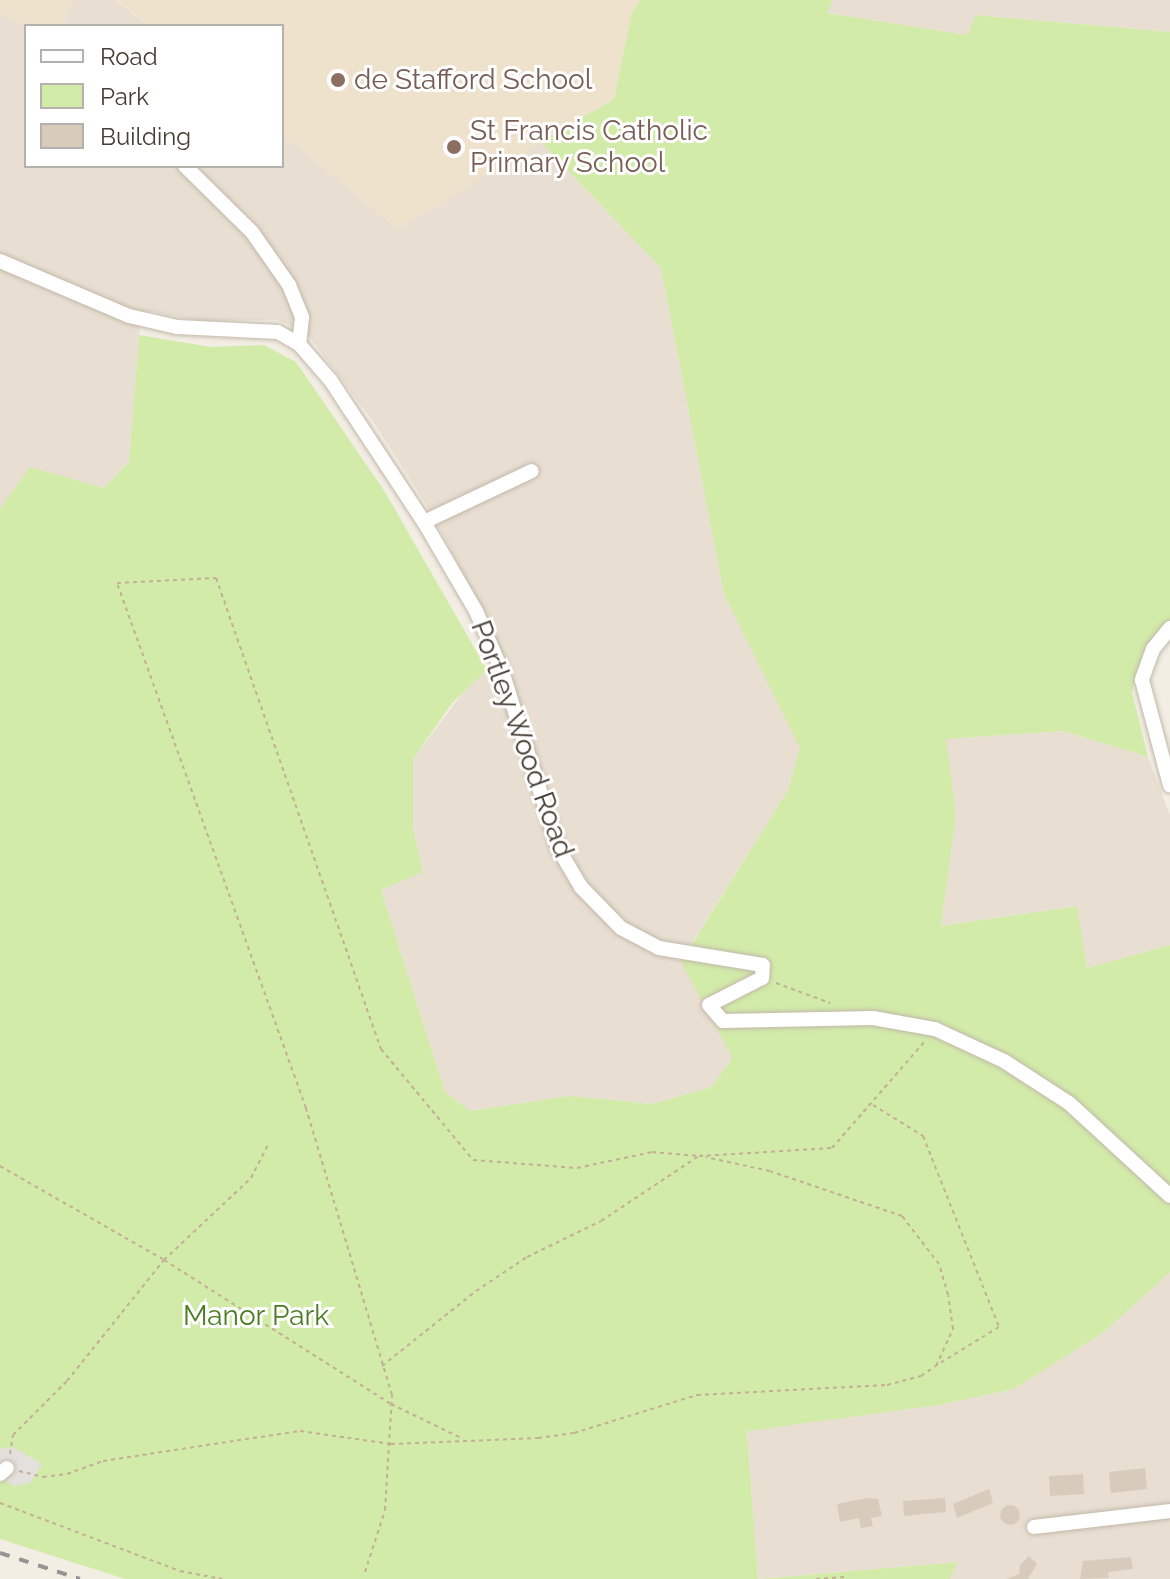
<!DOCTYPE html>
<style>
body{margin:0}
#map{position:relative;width:1170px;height:1579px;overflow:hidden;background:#f3eee4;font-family:Raleway,sans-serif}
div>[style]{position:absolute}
.residential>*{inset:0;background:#e8dfd2}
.education>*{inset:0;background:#eee2cd}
.green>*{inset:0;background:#d2eba9}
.parking>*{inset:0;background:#e4e0dd}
.building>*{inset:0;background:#d9cbbc}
.round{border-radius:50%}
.path>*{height:2px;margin-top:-1px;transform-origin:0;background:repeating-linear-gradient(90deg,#c2af96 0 4px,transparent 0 8px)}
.roads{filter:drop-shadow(0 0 2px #c2b8a9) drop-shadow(0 0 2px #c2b8a9)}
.minor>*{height:14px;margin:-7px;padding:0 7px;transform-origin:7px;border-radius:7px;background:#fff}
.rail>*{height:4px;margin-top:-2px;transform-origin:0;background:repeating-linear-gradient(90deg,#959595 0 10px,transparent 0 20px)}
.dots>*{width:22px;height:22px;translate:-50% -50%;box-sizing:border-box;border:4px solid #fff;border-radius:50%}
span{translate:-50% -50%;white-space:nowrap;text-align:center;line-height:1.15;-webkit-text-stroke:6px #fff;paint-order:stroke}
.education-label{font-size:28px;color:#785e54}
.left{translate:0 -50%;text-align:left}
.street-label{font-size:28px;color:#463d33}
.park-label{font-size:28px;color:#4b7c23}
.legend{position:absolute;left:24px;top:24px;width:260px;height:144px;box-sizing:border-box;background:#fff;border:2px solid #b5b1ad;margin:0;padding:10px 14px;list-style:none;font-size:24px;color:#463d33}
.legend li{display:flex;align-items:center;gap:16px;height:40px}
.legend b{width:40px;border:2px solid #b5b1ad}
</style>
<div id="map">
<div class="residential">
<i style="clip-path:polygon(73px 0,116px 0,148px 26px,63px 26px)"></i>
<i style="clip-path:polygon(833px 0,1170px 0,1170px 32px,977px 15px,967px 35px,827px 13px)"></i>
<i style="clip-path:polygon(0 14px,26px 26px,26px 166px,282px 166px,282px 134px,398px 229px,541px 142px,661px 268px,724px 594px,801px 748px,788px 790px,681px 961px,756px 1030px,711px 1087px,653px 1104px,570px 1096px,469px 1111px,445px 1092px,381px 890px,423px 871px,413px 829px,413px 759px,473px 679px,505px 658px,433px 515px,373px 421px,305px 331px,277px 320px,202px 321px,141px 310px,129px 461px,104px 488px,30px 468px,0 509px)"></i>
<i style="clip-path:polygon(1063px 731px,1148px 757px,1170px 815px,1170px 945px,1087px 968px,1076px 906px,941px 926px,956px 815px,945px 739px)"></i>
<i style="clip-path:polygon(1170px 1272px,1170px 1579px,950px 1579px,957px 1562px,758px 1579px,747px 1430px,939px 1405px,1014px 1389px,1104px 1332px)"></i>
</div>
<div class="education">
<i style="clip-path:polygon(0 0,73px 0,63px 26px,26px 26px,0 14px)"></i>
<i style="clip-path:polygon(117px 0,641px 0,632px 13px,614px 99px,398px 229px,282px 134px,282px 26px,149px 26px)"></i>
</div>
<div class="green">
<i style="clip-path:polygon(641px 0,833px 0,827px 13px,967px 35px,976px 15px,1170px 32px,1170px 620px,1146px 646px,1132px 692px,1148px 757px,1063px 731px,946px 739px,956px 815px,941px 926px,1077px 906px,1087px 968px,1170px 945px,1170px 1272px,1104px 1332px,1014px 1389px,939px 1405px,747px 1431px,758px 1579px,958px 1562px,950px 1579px,125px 1579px,0 1539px,0 509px,30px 467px,104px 488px,129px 462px,139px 335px,211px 347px,264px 345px,296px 362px,385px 492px,487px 670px,452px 703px,413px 759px,413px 829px,423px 872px,381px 890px,445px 1092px,470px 1111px,570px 1096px,653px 1104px,711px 1087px,733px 1058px,681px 962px,788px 790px,800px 748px,724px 594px,661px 268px,541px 142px,614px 99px,632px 13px)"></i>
</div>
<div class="parking">
<i style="clip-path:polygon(13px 1447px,42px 1464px,30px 1483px,14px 1486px,0 1477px,0 1449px)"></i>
</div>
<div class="building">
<i style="clip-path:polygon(1145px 1468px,1147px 1489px,1111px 1493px,1109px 1472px)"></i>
<i style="clip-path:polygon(1083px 1474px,1084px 1494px,1050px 1496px,1049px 1476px)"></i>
<i style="clip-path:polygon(989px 1489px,993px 1503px,957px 1518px,953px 1504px)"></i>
<i style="clip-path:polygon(867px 1498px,878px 1499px,882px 1516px,871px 1518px,873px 1526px,861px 1528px,859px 1518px,840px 1522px,837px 1504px)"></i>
<i style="clip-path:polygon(945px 1498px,946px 1512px,904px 1516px,903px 1501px)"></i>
<i class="round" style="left:1000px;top:1505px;width:20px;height:20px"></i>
<i style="clip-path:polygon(1029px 1556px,1037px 1564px,1028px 1579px,1006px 1579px,1019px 1574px,1020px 1565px)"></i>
<i style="clip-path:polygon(1131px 1557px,1133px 1569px,1108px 1572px,1109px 1578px,1080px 1579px,1083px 1561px)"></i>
</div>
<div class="path">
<i style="left:776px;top:983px;width:58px;rotate:20.3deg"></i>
<i style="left:873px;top:1105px;width:59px;rotate:31.8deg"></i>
<i style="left:923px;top:1136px;width:206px;rotate:68.3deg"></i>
<i style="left:999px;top:1327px;width:73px;rotate:148.5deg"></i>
<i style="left:0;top:1166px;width:189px;rotate:29.8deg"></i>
<i style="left:164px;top:1260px;width:269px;rotate:32.4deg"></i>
<i style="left:391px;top:1404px;width:80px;rotate:25.9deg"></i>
<i style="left:382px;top:1366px;width:120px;rotate:-38.6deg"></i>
<i style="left:476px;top:1291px;width:61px;rotate:-33.7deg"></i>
<i style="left:527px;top:1257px;width:82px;rotate:-25.9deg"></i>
<i style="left:601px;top:1221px;width:118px;rotate:-33.6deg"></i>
<i style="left:10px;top:1454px;width:19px;rotate:-81deg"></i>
<i style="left:13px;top:1435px;width:76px;rotate:-45deg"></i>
<i style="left:67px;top:1381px;width:155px;rotate:-51.3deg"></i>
<i style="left:164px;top:1260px;width:120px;rotate:-43.3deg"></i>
<i style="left:251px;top:1178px;width:37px;rotate:-63deg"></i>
<i style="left:19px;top:1471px;width:25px;rotate:14deg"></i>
<i style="left:43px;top:1477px;width:24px;rotate:-7deg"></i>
<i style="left:67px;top:1474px;width:38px;rotate:-20deg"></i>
<i style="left:103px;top:1461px;width:199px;rotate:-8.7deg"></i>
<i style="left:300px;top:1431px;width:92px;rotate:8.1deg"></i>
<i style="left:391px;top:1444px;width:147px;rotate:-2.3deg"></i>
<i style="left:538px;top:1438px;width:36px;rotate:-8deg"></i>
<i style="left:574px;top:1433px;width:129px;rotate:-17.2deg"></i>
<i style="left:697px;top:1395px;width:190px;rotate:-3deg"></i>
<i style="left:887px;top:1385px;width:35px;rotate:-15deg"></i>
<i style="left:921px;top:1376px;width:18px;rotate:-34deg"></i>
<i style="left:936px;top:1366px;width:41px;rotate:-65.3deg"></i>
<i style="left:953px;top:1329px;width:34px;rotate:-98deg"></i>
<i style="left:948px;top:1295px;width:32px;rotate:-106deg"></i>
<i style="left:939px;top:1264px;width:61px;rotate:-127.6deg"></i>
<i style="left:902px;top:1216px;width:139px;rotate:-161.2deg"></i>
<i style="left:770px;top:1171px;width:66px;rotate:-167.8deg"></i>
<i style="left:0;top:1503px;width:192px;rotate:20.7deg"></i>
<i style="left:180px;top:1571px;width:43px;rotate:10.8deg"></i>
<i style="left:365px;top:1572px;width:65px;rotate:-72.1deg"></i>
<i style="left:385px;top:1510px;width:115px;rotate:-86.5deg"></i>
<i style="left:392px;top:1395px;width:300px;rotate:-106.7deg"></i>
<i style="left:306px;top:1108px;width:558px;rotate:-109.8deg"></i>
<i style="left:117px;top:583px;width:99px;rotate:-2.9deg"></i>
<i style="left:216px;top:578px;width:499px;rotate:70.7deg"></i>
<i style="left:381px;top:1049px;width:144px;rotate:50.3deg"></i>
<i style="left:473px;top:1160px;width:104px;rotate:4.4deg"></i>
<i style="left:577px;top:1168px;width:77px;rotate:-12deg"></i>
<i style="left:652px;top:1152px;width:47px;rotate:4.9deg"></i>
<i style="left:699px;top:1156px;width:133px;rotate:-3.4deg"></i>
<i style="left:832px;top:1148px;width:142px;rotate:-49deg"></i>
<i style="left:816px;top:1579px;width:29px;rotate:-4deg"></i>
</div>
<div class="roads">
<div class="minor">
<i style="left:185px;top:166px;width:94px;rotate:44.6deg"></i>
<i style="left:252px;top:232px;width:65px;rotate:55.1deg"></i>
<i style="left:289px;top:285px;width:35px;rotate:68deg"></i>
<i style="left:302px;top:317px;width:27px;rotate:96deg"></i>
<i style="left:0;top:261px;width:140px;rotate:23.1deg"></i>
<i style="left:129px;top:316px;width:49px;rotate:12.9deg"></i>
<i style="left:177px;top:327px;width:101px;rotate:2.8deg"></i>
<i style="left:278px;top:332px;width:24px;rotate:30deg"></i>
<i style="left:299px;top:344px;width:49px;rotate:49.1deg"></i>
<i style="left:331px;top:381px;width:169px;rotate:56.6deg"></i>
<i style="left:424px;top:522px;width:103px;rotate:59.7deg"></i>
<i style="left:476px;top:611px;width:65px;rotate:66.6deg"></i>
<i style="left:502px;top:671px;width:186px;rotate:72.4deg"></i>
<i style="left:558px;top:848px;width:45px;rotate:59.5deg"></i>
<i style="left:581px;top:887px;width:57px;rotate:45.7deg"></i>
<i style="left:621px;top:928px;width:43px;rotate:27.8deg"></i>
<i style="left:659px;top:948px;width:105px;rotate:9.3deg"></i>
<i style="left:763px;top:965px;width:13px;rotate:94deg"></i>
<i style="left:762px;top:978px;width:59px;rotate:153deg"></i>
<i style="left:709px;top:1005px;width:21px;rotate:49deg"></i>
<i style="left:723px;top:1021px;width:150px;rotate:-1.1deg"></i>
<i style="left:873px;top:1018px;width:63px;rotate:10.1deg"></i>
<i style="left:935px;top:1029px;width:76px;rotate:24.9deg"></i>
<i style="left:1004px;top:1061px;width:77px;rotate:32.9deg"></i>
<i style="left:1069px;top:1103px;width:137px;rotate:42.6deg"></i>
<i style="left:424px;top:522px;width:119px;rotate:-25.3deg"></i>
<i style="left:1170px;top:628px;width:27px;rotate:129deg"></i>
<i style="left:1153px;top:649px;width:33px;rotate:110deg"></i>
<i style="left:1142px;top:680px;width:109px;rotate:75.1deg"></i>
<i style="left:0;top:1474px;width:9px;rotate:-41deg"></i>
<i style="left:1034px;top:1527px;width:137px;rotate:-6.7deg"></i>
</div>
</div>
<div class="rail">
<i style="left:0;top:1553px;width:84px;rotate:18deg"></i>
</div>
<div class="dots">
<i style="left:338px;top:80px;background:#8d6e63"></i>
<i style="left:454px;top:147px;background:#8d6e63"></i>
</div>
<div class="education-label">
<span class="left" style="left:354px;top:80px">de Stafford School</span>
<span class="left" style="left:470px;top:147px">St Francis Catholic<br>Primary School</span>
</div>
<div class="street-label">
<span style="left:522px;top:739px;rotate:70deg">Portley Wood Road</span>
</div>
<div class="park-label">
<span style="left:256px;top:1316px">Manor Park</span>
</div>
<ul class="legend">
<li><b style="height:10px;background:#fff"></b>Road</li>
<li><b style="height:22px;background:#d2eba9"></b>Park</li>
<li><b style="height:22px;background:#d9cbbc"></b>Building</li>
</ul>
</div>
